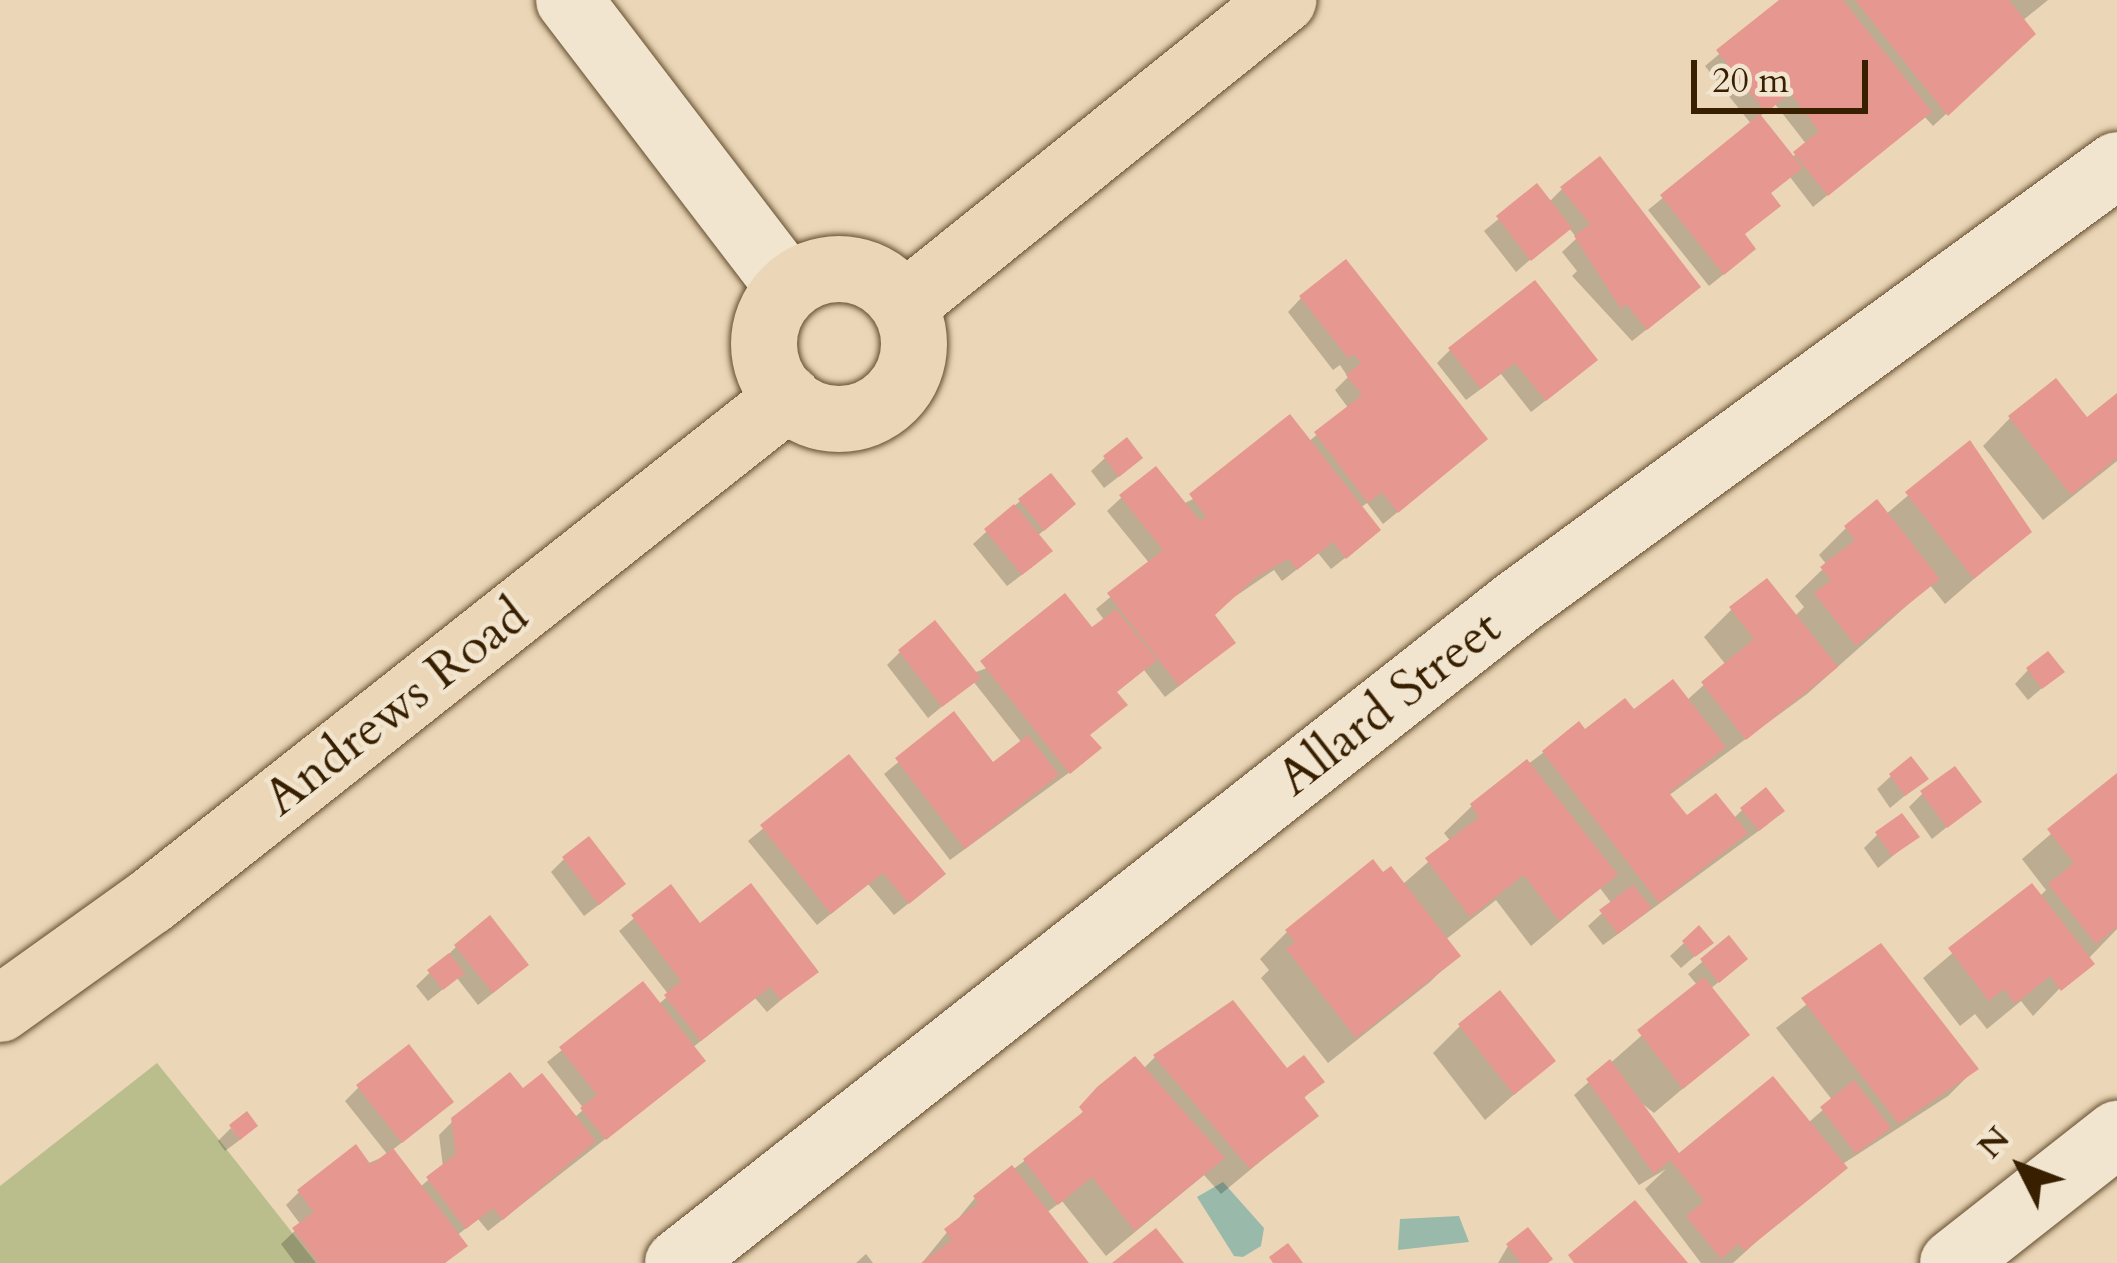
<!DOCTYPE html>
<style>
body{margin:0}
#map{position:relative;width:2117px;height:1263px;overflow:hidden;background:#ebd7b7;font-family:Cardo,serif}
div>[style]{position:absolute}
.green>*{inset:0;background:#babd8c}
.water>*{inset:0;background:#99baab}
.shadow>*{inset:0;background:#0003}
.building>*{inset:0;background:#e69790}
.roads{filter:drop-shadow(0 0 3px #644d2e) drop-shadow(0 0 3px #644d2e)}
.minor>*{height:66px;margin:-33px;padding:0 33px;transform-origin:33px;border-radius:33px;background:#f2e5d0}
.major>*{height:66px;margin:-33px;padding:0 33px;transform-origin:33px;border-radius:33px;background:#ebd7b7}
.major>.ring{margin:-33px;padding:0;box-sizing:content-box;background:none;border:66px solid #ebd7b7;border-radius:50%}
span{translate:-50% -50%;white-space:nowrap;text-align:center;line-height:1.15;-webkit-text-stroke:9px #f2e5d0;paint-order:stroke}
.street-label{font-size:51px;color:#371f00}
.north{position:absolute;left:1961px;top:1107px;width:120px;height:120px;-webkit-text-stroke:9px #f2e5d0;paint-order:stroke;rotate:312deg;font-size:33px;font-weight:700;line-height:48px;text-align:center;color:#371f00}
.north::after{content:'';display:block;margin:auto;width:42px;height:54px;background:#371f00;clip-path:polygon(50% 0,100% 100%,50% 72%,0 100%)}
.scale{position:absolute;left:1691px;top:60px;width:177px;height:54px;box-sizing:border-box;border:6px solid #371f00;border-top:0;padding-left:15px;font-size:36px;line-height:42px;white-space:nowrap;color:#371f00;-webkit-text-stroke:9px #f2e5d0;paint-order:stroke}
</style>
<div id="map">
<div class="green">
<i style="clip-path:polygon(157px 1063px,212px 1131px,316px 1263px,0 1263px,0 1186px)"></i>
</div>
<div class="water">
<i style="clip-path:polygon(1223px 1182px,1264px 1228px,1261px 1246px,1243px 1257px,1234px 1256px,1197px 1197px)"></i>
<i style="clip-path:polygon(1459px 1216px,1469px 1242px,1398px 1250px,1400px 1219px)"></i>
</div>
<div class="shadow">
<i style="clip-path:polygon(evenodd,1784px 0,2048px 0,2022px 21px,2019px 47px,1933px 126px,1924px 116px,1813px 207px,1790px 177px,1768px 195px,1742px 236px,1739px 262px,1709px 286px,1648px 210px,1752px 125px,1705px 66px,1784px 0,1775px 104px,1807px 145px,1791px 158px,1759px 117px,1775px 104px)"></i>
<i style="clip-path:polygon(1536px 188px,1548px 203px,1562px 189px,1684px 300px,1632px 341px,1572px 276px,1577px 271px,1562px 252px,1577px 238px,1568px 227px,1516px 272px,1484px 231px)"></i>
<i style="clip-path:polygon(1301px 298px,1471px 452px,1383px 524px,1367px 503px,1360px 508px,1364px 543px,1331px 569px,1318px 553px,1282px 581px,1274px 570px,1214px 611px,1218px 656px,1165px 697px,1144px 670px,1114px 694px,1088px 736px,1085px 761px,950px 860px,884px 774px,954px 716px,993px 766px,1022px 743px,973px 681px,928px 718px,887px 665px,900px 652px,973px 673px,1092px 631px,1105px 621px,1096px 609px,1150px 564px,1107px 511px,1121px 498px,1155px 470px,1183px 504px,1308px 442px,1349px 409px,1335px 390px,1348px 377px,1340px 365px,1333px 370px,1288px 312px)"></i>
<i style="clip-path:polygon(1450px 350px,1581px 373px,1531px 412px,1501px 374px,1466px 400px,1437px 363px)"></i>
<i style="clip-path:polygon(2117px 397px,2117px 461px,2043px 520px,1983px 446px,2010px 418px,2087px 421px)"></i>
<i style="clip-path:polygon(1969px 444px,2028px 532px,1945px 604px,1930px 585px,1807px 694px,1668px 796px,1686px 819px,1733px 819px,1742px 810px,1768px 824px,1603px 945px,1588px 926px,1612px 904px,1600px 888px,1531px 946px,1496px 900px,1445px 940px,1457px 955px,1430px 982px,1328px 1063px,1261px 978px,1269px 970px,1260px 959px,1287px 932px,1383px 876px,1402px 885px,1451px 842px,1444px 833px,1472px 806px,1579px 726px,1585px 733px,1686px 701px,1726px 665px,1704px 637px,1731px 610px,1794px 617px,1804px 607px,1795px 596px,1827px 565px,1819px 555px,1846px 528px,1876px 504px,1885px 515px)"></i>
<i style="clip-path:polygon(1105px 458px,1126px 471px,1104px 488px,1091px 471px)"></i>
<i style="clip-path:polygon(1020px 501px,1059px 518px,1037px 536px,1036px 564px,1007px 586px,973px 544px)"></i>
<i style="clip-path:polygon(2028px 670px,2061px 672px,2028px 700px,2015px 684px)"></i>
<i style="clip-path:polygon(849px 758px,929px 887px,894px 915px,868px 884px,817px 925px,748px 841px)"></i>
<i style="clip-path:polygon(1891px 776px,1925px 779px,1890px 808px,1877px 789px)"></i>
<i style="clip-path:polygon(2117px 777px,2117px 929px,2033px 1016px,2021px 1001px,1987px 1029px,1975px 1014px,1960px 1026px,1923px 978px,2031px 887px,2039px 897px,2046px 890px,2022px 859px)"></i>
<i style="clip-path:polygon(1922px 794px,1978px 802px,1932px 839px,1909px 807px)"></i>
<i style="clip-path:polygon(1877px 835px,1916px 837px,1878px 868px,1864px 848px)"></i>
<i style="clip-path:polygon(564px 859px,609px 897px,584px 916px,551px 872px)"></i>
<i style="clip-path:polygon(670px 888px,700px 927px,815px 971px,767px 1012px,755px 998px,692px 1048px,688px 1074px,488px 1231px,478px 1219px,456px 1236px,464px 1246px,445px 1263px,295px 1263px,281px 1244px,301px 1225px,286px 1205px,299px 1192px,388px 1155px,345px 1101px,358px 1088px,437px 1115px,391px 1151px,419px 1188px,443px 1167px,439px 1135px,453px 1121px,523px 1092px,574px 1118px,584px 1109px,547px 1062px,642px 986px,658px 1005px,669px 995px,619px 931px)"></i>
<i style="clip-path:polygon(1729px 939px,1731px 972px,1710px 989px,1746px 1035px,1654px 1113px,1634px 1097px,1679px 1157px,1808px 1123px,1833px 1101px,1776px 1028px,1880px 948px,1975px 1069px,1948px 1096px,1841px 1165px,1733px 1263px,1701px 1263px,1645px 1189px,1666px 1169px,1639px 1185px,1574px 1095px,1698px 986px,1688px 974px)"></i>
<i style="clip-path:polygon(1684px 943px,1710px 943px,1681px 968px,1670px 956px)"></i>
<i style="clip-path:polygon(456px 947px,512px 978px,478px 1005px,457px 978px,428px 1001px,416px 986px)"></i>
<i style="clip-path:polygon(1460px 1026px,1552px 1061px,1485px 1120px,1433px 1053px)"></i>
<i style="clip-path:polygon(1155px 1057px,1321px 1081px,1302px 1100px,1315px 1116px,1221px 1194px,1204px 1175px,1106px 1256px,1062px 1201px,1046px 1213px,1085px 1263px,922px 1263px,975px 1198px,1059px 1135px,1135px 1061px,1142px 1070px)"></i>
<i style="clip-path:polygon(231px 1128px,241px 1139px,225px 1151px,218px 1141px)"></i>
<i style="clip-path:polygon(1508px 1246px,1545px 1263px,1498px 1263px)"></i>
<i style="clip-path:polygon(866px 1254px,873px 1263px,856px 1263px)"></i>
</div>
<div class="building">
<i style="clip-path:polygon(1779px 0,1843px 0,1932px 112px,1828px 196px,1793px 152px,1819px 131px,1790px 93px,1766px 113px,1716px 50px)"></i>
<i style="clip-path:polygon(1855px 0,2009px 0,2036px 34px,1948px 116px)"></i>
<i style="clip-path:polygon(1760px 114px,1803px 168px,1771px 193px,1781px 206px,1745px 234px,1756px 249px,1724px 275px,1660px 195px)"></i>
<i style="clip-path:polygon(1600px 156px,1701px 287px,1647px 330px,1626px 304px,1621px 309px,1574px 236px,1590px 224px,1560px 187px)"></i>
<i style="clip-path:polygon(1537px 183px,1572px 228px,1531px 261px,1496px 216px)"></i>
<i style="clip-path:polygon(1346px 259px,1488px 439px,1398px 513px,1382px 492px,1368px 503px,1314px 432px,1362px 395px,1346px 375px,1361px 363px,1354px 354px,1348px 358px,1299px 296px)"></i>
<i style="clip-path:polygon(1535px 280px,1598px 360px,1546px 401px,1515px 363px,1481px 389px,1448px 348px)"></i>
<i style="clip-path:polygon(2056px 378px,2087px 417px,2117px 393px,2117px 458px,2071px 495px,2008px 416px)"></i>
<i style="clip-path:polygon(1290px 414px,1381px 530px,1346px 559px,1333px 542px,1297px 570px,1288px 559px,1255px 578px,1215px 615px,1236px 643px,1179px 686px,1107px 593px,1163px 550px,1119px 495px,1156px 466px,1200px 521px,1206px 516px,1189px 494px)"></i>
<i style="clip-path:polygon(1127px 437px,1143px 458px,1119px 477px,1103px 456px)"></i>
<i style="clip-path:polygon(1970px 440px,2032px 532px,1974px 579px,1905px 492px)"></i>
<i style="clip-path:polygon(1051px 473px,1076px 504px,1044px 531px,1018px 499px)"></i>
<i style="clip-path:polygon(1877px 499px,1940px 579px,1856px 646px,1814px 593px,1831px 580px,1820px 567px,1855px 540px,1844px 526px)"></i>
<i style="clip-path:polygon(1014px 504px,1053px 551px,1022px 575px,984px 529px)"></i>
<i style="clip-path:polygon(1767px 578px,1838px 667px,1746px 740px,1701px 682px,1754px 639px,1729px 607px)"></i>
<i style="clip-path:polygon(1065px 593px,1092px 627px,1116px 609px,1157px 660px,1117px 692px,1128px 705px,1090px 735px,1102px 748px,1070px 774px,980px 661px)"></i>
<i style="clip-path:polygon(935px 620px,981px 678px,942px 707px,898px 650px)"></i>
<i style="clip-path:polygon(2048px 651px,2065px 672px,2042px 689px,2026px 668px)"></i>
<i style="clip-path:polygon(1673px 679px,1726px 747px,1669px 793px,1687px 815px,1716px 793px,1748px 833px,1659px 903px,1542px 751px,1579px 721px,1585px 729px,1625px 698px,1634px 709px)"></i>
<i style="clip-path:polygon(954px 711px,993px 762px,1028px 735px,1059px 775px,965px 849px,895px 758px)"></i>
<i style="clip-path:polygon(849px 754px,946px 874px,909px 904px,883px 873px,831px 914px,760px 825px)"></i>
<i style="clip-path:polygon(1911px 756px,1929px 779px,1905px 796px,1889px 774px)"></i>
<i style="clip-path:polygon(1527px 759px,1618px 875px,1559px 921px,1524px 875px,1470px 917px,1425px 858px,1479px 817px,1470px 804px)"></i>
<i style="clip-path:polygon(1955px 766px,1982px 802px,1947px 828px,1920px 791px)"></i>
<i style="clip-path:polygon(2117px 773px,2117px 927px,2096px 944px,2048px 884px,2074px 863px,2047px 829px)"></i>
<i style="clip-path:polygon(1766px 787px,1785px 811px,1759px 831px,1740px 808px)"></i>
<i style="clip-path:polygon(1902px 813px,1920px 837px,1892px 856px,1875px 832px)"></i>
<i style="clip-path:polygon(589px 836px,626px 884px,599px 905px,562px 857px)"></i>
<i style="clip-path:polygon(1373px 859px,1383px 872px,1391px 866px,1461px 956px,1356px 1038px,1286px 949px,1295px 942px,1285px 930px)"></i>
<i style="clip-path:polygon(751px 883px,819px 972px,781px 1000px,770px 987px,701px 1041px,664px 995px,681px 981px,631px 915px,671px 884px,700px 923px)"></i>
<i style="clip-path:polygon(2032px 883px,2095px 964px,2061px 991px,2050px 976px,2015px 1004px,2004px 989px,1989px 1001px,1948px 948px)"></i>
<i style="clip-path:polygon(1633px 885px,1652px 908px,1618px 934px,1599px 910px)"></i>
<i style="clip-path:polygon(490px 915px,529px 965px,493px 993px,454px 945px)"></i>
<i style="clip-path:polygon(1699px 925px,1714px 943px,1695px 957px,1682px 941px)"></i>
<i style="clip-path:polygon(1729px 935px,1748px 959px,1719px 983px,1700px 959px)"></i>
<i style="clip-path:polygon(1881px 943px,1979px 1069px,1899px 1124px,1801px 998px)"></i>
<i style="clip-path:polygon(449px 953px,465px 973px,443px 990px,427px 970px)"></i>
<i style="clip-path:polygon(1704px 977px,1750px 1035px,1683px 1089px,1637px 1030px)"></i>
<i style="clip-path:polygon(643px 981px,706px 1061px,606px 1140px,580px 1108px,597px 1095px,559px 1047px)"></i>
<i style="clip-path:polygon(1500px 990px,1556px 1061px,1514px 1095px,1458px 1024px)"></i>
<i style="clip-path:polygon(1233px 1000px,1287px 1068px,1304px 1055px,1325px 1082px,1304px 1097px,1319px 1116px,1250px 1169px,1153px 1055px)"></i>
<i style="clip-path:polygon(409px 1044px,454px 1102px,402px 1143px,356px 1085px)"></i>
<i style="clip-path:polygon(1135px 1056px,1225px 1158px,1135px 1231px,1092px 1177px,1058px 1205px,1023px 1159px,1083px 1112px,1079px 1107px,1097px 1087px)"></i>
<i style="clip-path:polygon(1610px 1059px,1679px 1153px,1773px 1076px,1848px 1168px,1745px 1251px,1738px 1244px,1721px 1259px,1686px 1216px,1704px 1201px,1670px 1160px,1654px 1174px,1586px 1079px)"></i>
<i style="clip-path:polygon(510px 1072px,523px 1088px,542px 1073px,596px 1141px,503px 1220px,493px 1208px,466px 1229px,426px 1177px,456px 1154px,451px 1118px)"></i>
<i style="clip-path:polygon(1854px 1080px,1891px 1128px,1856px 1154px,1820px 1107px)"></i>
<i style="clip-path:polygon(247px 1111px,258px 1126px,240px 1140px,229px 1125px)"></i>
<i style="clip-path:polygon(356px 1144px,371px 1165px,393px 1148px,468px 1246px,445px 1263px,319px 1263px,292px 1228px,314px 1212px,297px 1190px)"></i>
<i style="clip-path:polygon(1012px 1165px,1089px 1263px,921px 1263px,952px 1240px,944px 1229px,978px 1203px,973px 1196px)"></i>
<i style="clip-path:polygon(1635px 1200px,1688px 1263px,1574px 1263px,1568px 1255px)"></i>
<i style="clip-path:polygon(1528px 1227px,1553px 1259px,1548px 1263px,1521px 1263px,1506px 1244px)"></i>
<i style="clip-path:polygon(1156px 1228px,1184px 1263px,1112px 1263px)"></i>
<i style="clip-path:polygon(1288px 1243px,1303px 1263px,1273px 1263px,1269px 1257px)"></i>
</div>
<div class="roads">
<div class="minor">
<i style="left:569px;top:0;width:362px;rotate:52.6deg"></i>
<i style="left:678px;top:1263px;width:1069px;rotate:-38.2deg"></i>
<i style="left:1518px;top:602px;width:741px;rotate:-36.11deg"></i>
<i style="left:1953px;top:1263px;width:209px;rotate:-38.2deg"></i>
</div>
<div class="major">
<i class="ring" style="left:764px;top:269px;width:84px;height:84px"></i>
<i style="left:904px;top:305px;width:487px;rotate:-38.8deg"></i>
<i style="left:0;top:1009px;width:186px;rotate:-35.6deg"></i>
<i style="left:151px;top:901px;width:812px;rotate:-38.3deg"></i>
</div>
</div>
<div class="street-label">
<span style="left:1389px;top:703px;rotate:-38deg">Allard Street</span>
<span style="left:396px;top:707px;rotate:-38deg">Andrews Road</span>
</div>
<div class="north">N</div>
<div class="scale">20 m</div>
</div>
